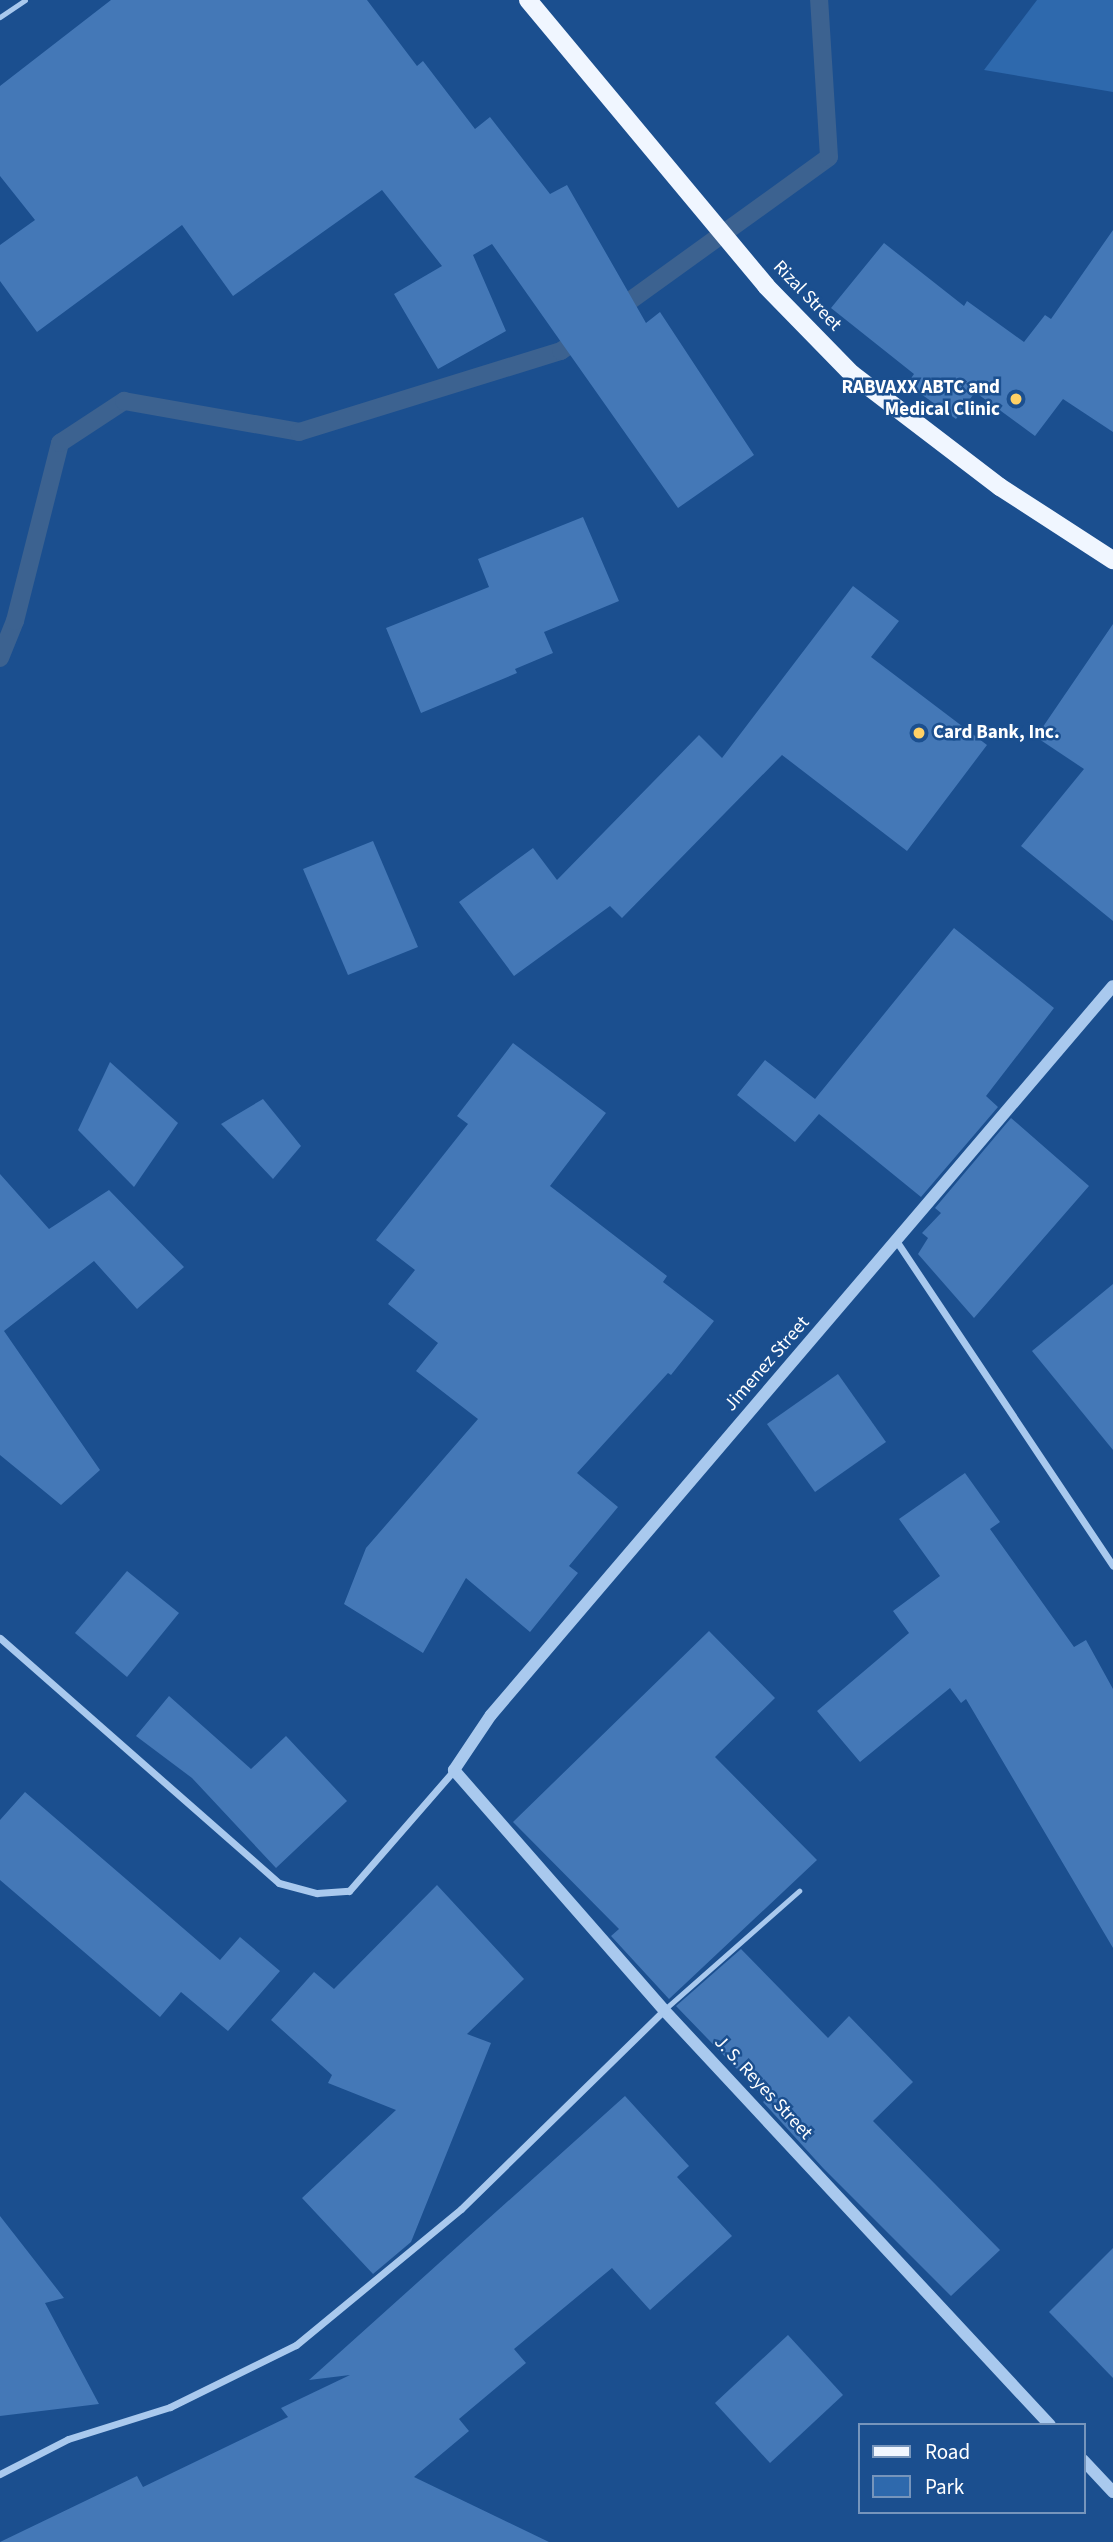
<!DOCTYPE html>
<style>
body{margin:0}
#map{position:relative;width:1113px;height:2542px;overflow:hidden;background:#1b4f8f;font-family:"Source Sans 3",sans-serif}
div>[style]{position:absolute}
.green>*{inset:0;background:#2e69ad}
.stream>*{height:18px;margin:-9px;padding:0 9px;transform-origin:9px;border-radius:9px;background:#3c6290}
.building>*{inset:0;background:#4478b7}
.service>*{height:5px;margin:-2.5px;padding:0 2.5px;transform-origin:2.5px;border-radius:2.5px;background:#a9c9ee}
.minor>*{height:7px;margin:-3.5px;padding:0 3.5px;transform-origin:3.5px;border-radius:3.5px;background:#a9c9ee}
.tertiary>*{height:12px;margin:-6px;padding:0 6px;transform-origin:6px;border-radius:6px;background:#a9c9ee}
.primary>*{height:18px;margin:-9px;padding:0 9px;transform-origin:9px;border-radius:9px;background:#f0f6ff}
.dots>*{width:19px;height:19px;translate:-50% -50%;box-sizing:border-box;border:4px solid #1b4f8f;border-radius:50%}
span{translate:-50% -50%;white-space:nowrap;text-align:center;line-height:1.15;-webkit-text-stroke:5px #1b4f8f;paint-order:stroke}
.street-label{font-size:19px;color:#fff}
.poi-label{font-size:19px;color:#fff;font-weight:700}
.right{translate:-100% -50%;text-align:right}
.left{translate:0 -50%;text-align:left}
.legend{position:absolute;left:858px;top:2423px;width:228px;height:91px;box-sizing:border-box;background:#1b4f8f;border:2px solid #7695bc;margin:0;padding:9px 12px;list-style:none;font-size:21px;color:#fff}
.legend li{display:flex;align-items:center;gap:14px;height:35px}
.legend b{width:35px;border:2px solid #7695bc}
</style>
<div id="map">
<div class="green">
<i style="clip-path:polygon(1037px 0,1113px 0,1113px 92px,984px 70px)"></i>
</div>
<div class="stream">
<i style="left:613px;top:313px;width:266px;rotate:-35.8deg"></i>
<i style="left:829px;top:157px;width:157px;rotate:-93.6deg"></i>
<i style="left:0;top:658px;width:40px;rotate:-68deg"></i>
<i style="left:15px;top:621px;width:184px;rotate:-75.8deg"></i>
<i style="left:60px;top:443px;width:77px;rotate:-33.3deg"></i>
<i style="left:124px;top:401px;width:178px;rotate:10deg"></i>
<i style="left:299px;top:432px;width:274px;rotate:-17.2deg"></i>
<i style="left:561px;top:351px;width:29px;rotate:-35deg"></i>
</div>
<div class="building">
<i style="clip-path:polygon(111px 0,367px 0,417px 66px,423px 61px,475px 129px,490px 117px,550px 194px,567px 185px,646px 323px,660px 312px,754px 455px,678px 508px,492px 244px,473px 255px,506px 331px,438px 369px,394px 294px,442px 266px,382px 190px,233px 296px,182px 225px,37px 332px,0 281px,0 245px,35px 220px,0 176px,0 86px)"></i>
<i style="clip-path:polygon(1113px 230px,1113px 432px,1063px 399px,1035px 436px,975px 392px,956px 419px,907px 384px,914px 374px,831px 308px,884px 243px,964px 306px,967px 301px,1024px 342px,1045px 315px,1051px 319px)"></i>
<i style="clip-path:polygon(583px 517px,619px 601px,544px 632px,553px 653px,515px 669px,517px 673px,421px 713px,386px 628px,489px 587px,478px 559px)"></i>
<i style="clip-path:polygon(853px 586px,899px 621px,871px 657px,987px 745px,907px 851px,782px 755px,622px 918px,610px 906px,514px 976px,459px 902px,533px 848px,557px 880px,699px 735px,722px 758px)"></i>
<i style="clip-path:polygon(1113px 624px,1113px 921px,1021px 846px,1084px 769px,1036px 737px)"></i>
<i style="clip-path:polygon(373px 841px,418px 947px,348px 975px,303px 869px)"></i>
<i style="clip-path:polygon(954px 928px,1054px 1008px,986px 1096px,998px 1107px,921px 1197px,819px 1114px,795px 1142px,737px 1095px,765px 1060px,815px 1099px)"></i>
<i style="clip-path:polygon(513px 1043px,606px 1113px,550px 1186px,667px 1276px,663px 1282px,714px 1321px,671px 1375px,668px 1373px,577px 1473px,618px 1507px,569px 1566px,578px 1573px,530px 1632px,466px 1578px,423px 1653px,344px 1604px,366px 1548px,478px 1419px,416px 1371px,438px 1343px,388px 1304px,415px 1270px,376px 1240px,468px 1124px,457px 1116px)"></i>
<i style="clip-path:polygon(110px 1062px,178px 1123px,134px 1187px,78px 1130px)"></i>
<i style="clip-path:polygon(263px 1099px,301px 1146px,273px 1179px,221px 1124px)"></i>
<i style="clip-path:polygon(1011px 1118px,1089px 1186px,974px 1318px,918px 1254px,928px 1238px,922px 1233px,941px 1213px,935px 1208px)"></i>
<i style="clip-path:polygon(0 1174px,49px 1229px,109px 1190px,184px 1267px,137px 1309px,94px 1261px,4px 1331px,100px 1470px,61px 1505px,0 1455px)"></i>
<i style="clip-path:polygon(1113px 1284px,1113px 1450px,1032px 1351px)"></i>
<i style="clip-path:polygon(838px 1374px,886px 1442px,815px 1492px,767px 1424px)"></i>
<i style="clip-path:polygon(965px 1473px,1000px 1522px,990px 1529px,1074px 1647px,1086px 1640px,1113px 1689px,1113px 1948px,966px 1699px,961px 1703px,950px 1688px,860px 1762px,817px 1711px,909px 1633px,893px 1611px,940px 1576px,899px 1519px)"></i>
<i style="clip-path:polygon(127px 1571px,179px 1613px,127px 1677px,75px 1633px)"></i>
<i style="clip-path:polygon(709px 1631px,775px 1698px,715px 1757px,817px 1860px,669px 1999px,611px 1936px,619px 1929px,513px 1822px)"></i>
<i style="clip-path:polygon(169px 1696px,251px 1769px,286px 1736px,347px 1801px,276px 1868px,192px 1778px,136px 1736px)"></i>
<i style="clip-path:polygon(25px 1792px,220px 1960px,240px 1937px,280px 1971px,228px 2031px,181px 1992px,160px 2017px,0 1880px,0 1820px)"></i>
<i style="clip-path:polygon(437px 1885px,524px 1979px,467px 2034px,491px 2043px,411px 2242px,373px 2274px,302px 2198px,396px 2110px,328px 2083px,332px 2075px,271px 2020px,314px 1972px,334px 1989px)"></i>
<i style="clip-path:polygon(741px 1949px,828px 2038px,849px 2016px,913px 2082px,873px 2121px,1000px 2250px,951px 2296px,823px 2168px,763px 2102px,766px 2099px,676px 2006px)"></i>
<i style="clip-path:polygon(625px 2096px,689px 2166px,677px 2177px,732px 2236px,650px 2310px,612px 2268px,514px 2349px,526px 2363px,459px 2419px,469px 2431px,414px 2477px,549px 2542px,0 2542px,137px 2476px,143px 2487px,288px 2417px,281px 2408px,350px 2375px,309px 2380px)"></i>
<i style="clip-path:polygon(0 2216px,64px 2298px,45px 2303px,99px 2404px,0 2416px)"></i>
<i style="clip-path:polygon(1113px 2248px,1113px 2378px,1049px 2312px)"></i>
<i style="clip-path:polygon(788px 2335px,843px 2395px,770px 2463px,715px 2403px)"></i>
</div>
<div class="service">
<i style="left:0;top:17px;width:30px;rotate:-34deg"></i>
<i style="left:665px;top:2009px;width:179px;rotate:-41.4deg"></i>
</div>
<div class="minor">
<i style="left:897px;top:1242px;width:389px;rotate:56.3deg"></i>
<i style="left:0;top:1638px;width:371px;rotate:41.3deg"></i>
<i style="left:279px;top:1883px;width:39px;rotate:15deg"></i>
<i style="left:317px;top:1893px;width:32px;rotate:-4deg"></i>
<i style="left:349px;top:1891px;width:160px;rotate:-49deg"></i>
<i style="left:0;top:2474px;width:76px;rotate:-27.2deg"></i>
<i style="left:68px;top:2439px;width:107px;rotate:-17.4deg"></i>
<i style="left:170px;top:2407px;width:140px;rotate:-26.2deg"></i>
<i style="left:296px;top:2345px;width:214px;rotate:-39.5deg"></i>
<i style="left:461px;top:2209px;width:284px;rotate:-44.4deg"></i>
</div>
<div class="tertiary">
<i style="left:1050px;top:2425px;width:567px;rotate:-132.93deg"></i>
<i style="left:664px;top:2010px;width:319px;rotate:-131.2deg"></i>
<i style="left:454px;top:1770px;width:66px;rotate:-56.1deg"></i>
<i style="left:491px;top:1715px;width:958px;rotate:-49.53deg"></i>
<i style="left:1083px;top:2460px;width:44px;rotate:46.8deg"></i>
</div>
<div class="primary">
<i style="left:528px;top:0;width:372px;rotate:50.2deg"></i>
<i style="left:766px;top:286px;width:123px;rotate:45.7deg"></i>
<i style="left:852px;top:374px;width:186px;rotate:37.4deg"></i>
<i style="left:1000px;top:487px;width:135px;rotate:32.9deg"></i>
</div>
<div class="dots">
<i style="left:1016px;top:399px;background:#ffd166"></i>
<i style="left:919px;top:733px;background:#ffd166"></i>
</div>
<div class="street-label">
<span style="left:807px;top:296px;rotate:46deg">Rizal Street</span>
<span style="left:767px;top:1364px;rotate:-49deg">Jimenez Street</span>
<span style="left:763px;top:2088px;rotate:47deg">J. S. Reyes Street</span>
</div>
<div class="poi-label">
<span class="right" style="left:1000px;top:399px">RABVAXX ABTC and<br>Medical Clinic</span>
<span class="left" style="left:933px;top:733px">Card Bank, Inc.</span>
</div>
<ul class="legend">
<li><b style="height:9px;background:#f0f6ff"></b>Road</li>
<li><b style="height:19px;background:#2e69ad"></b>Park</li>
</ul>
</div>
